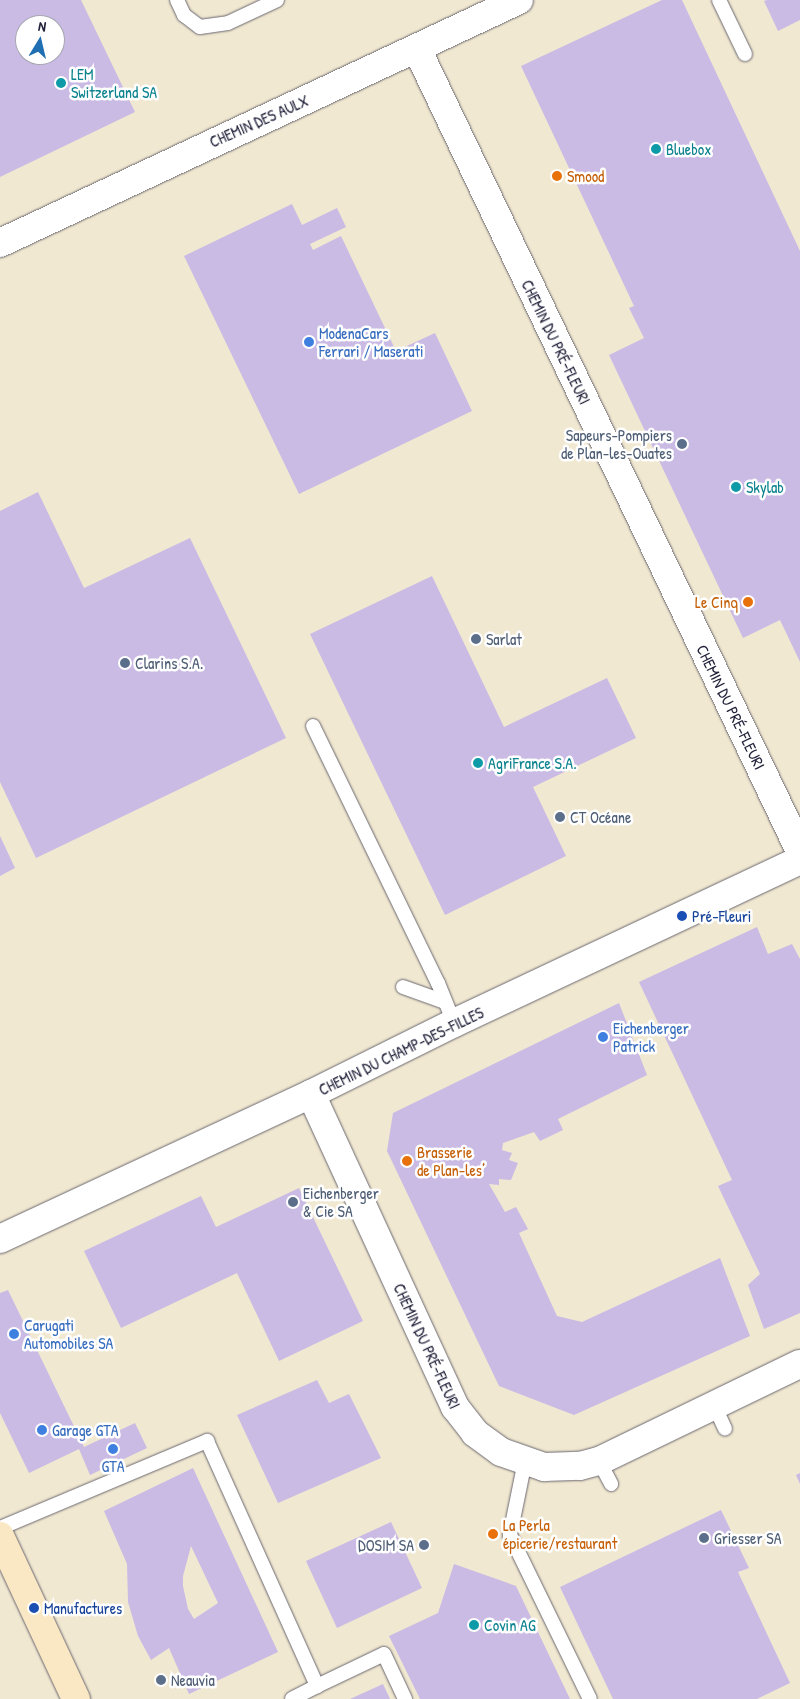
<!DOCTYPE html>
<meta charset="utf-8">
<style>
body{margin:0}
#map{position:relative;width:800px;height:1699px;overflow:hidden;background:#f1e8d1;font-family:"Patrick Hand",sans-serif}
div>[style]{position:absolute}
.building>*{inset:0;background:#cabbe5}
.roads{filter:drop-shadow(0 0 1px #6a6770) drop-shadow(0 0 1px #6a6770)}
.lane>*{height:14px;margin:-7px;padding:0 7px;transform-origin:7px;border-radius:7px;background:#fff}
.street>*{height:28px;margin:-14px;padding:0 14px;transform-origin:14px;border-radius:14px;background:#fff}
.secondary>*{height:28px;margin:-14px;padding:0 14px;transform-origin:14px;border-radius:14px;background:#fae7c3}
.dots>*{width:14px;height:14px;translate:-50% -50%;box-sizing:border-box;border:2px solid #fff;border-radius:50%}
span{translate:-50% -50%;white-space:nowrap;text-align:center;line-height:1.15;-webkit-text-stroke:5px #fff;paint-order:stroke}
.culture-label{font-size:16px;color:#0d838f}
.left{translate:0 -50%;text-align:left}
.street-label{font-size:16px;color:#22223b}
.food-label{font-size:16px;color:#c56008}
.right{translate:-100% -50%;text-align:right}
.shop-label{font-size:16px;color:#366cbe}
.service-label{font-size:16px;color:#4e5e75}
.transit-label{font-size:16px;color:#164399}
.north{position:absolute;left:15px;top:15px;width:50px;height:50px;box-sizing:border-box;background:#fff;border:1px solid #a7a7b1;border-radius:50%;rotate:9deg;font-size:14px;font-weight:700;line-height:20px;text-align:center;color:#22223b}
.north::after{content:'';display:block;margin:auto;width:18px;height:22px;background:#1f6fb2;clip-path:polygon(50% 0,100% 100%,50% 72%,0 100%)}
</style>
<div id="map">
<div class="building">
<i style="clip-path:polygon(evenodd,0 0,81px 0,135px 112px,0 177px,0 0,25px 25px,55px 25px,55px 55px,25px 55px,25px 25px)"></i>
<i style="clip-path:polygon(662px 0,682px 0,800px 251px,800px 662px,780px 620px,743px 638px,609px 355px,644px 338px,629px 308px,634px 306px,521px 66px)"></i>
<i style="clip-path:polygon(767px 0,800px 0,800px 20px,778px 31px,764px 1px)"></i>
<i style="clip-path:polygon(292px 204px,302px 225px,337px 208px,346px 227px,310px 244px,313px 250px,341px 236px,396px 351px,435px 333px,472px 411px,299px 494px,184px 256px)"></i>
<i style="clip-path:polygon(38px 492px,84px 588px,190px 538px,286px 738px,36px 858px,0 782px,0 511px)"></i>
<i style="clip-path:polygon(432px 576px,504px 727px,607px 678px,636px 738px,533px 787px,566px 856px,445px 915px,310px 634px)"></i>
<i style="clip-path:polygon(0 836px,15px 868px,0 876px)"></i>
<i style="clip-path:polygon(757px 927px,768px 954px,792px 944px,800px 959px,800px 1313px,764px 1329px,748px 1285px,760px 1274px,718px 1186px,732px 1180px,639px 982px)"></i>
<i style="clip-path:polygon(619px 1003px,647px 1075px,558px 1119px,563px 1130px,540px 1141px,534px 1132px,503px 1143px,502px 1150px,512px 1153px,509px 1160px,518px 1163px,511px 1180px,499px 1179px,499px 1185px,489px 1184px,505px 1212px,516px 1207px,528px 1229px,519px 1233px,557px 1316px,582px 1322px,720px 1258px,750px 1336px,574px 1415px,499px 1386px,387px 1151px,393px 1113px)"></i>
<i style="clip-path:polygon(299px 1188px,363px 1321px,279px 1361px,237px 1273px,121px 1328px,84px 1251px,201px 1196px,216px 1227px)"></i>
<i style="clip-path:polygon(8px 1290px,84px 1447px,135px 1423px,147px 1448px,90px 1475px,79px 1449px,29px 1473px,0 1413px,0 1293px)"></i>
<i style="clip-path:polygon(317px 1380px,329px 1403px,349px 1394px,381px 1458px,278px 1503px,237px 1415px)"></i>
<i style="clip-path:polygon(evenodd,193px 1468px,278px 1652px,189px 1694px,169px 1648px,151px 1660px,138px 1636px,128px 1602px,127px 1564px,104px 1511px,193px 1468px,191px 1546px,218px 1603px,194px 1619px,188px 1609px,183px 1586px,183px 1576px,191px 1546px)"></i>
<i style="clip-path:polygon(800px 1473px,800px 1484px,796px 1475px)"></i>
<i style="clip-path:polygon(721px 1510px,749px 1568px,738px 1572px,790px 1683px,757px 1699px,613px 1699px,560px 1587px)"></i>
<i style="clip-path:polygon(391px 1522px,422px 1588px,337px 1628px,306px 1561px)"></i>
<i style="clip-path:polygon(454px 1564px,516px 1586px,570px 1699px,420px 1699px,389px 1636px,438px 1613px)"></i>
<i style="clip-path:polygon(383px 1684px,390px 1699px,350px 1699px)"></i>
</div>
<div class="roads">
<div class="lane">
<i style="left:177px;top:0;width:17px;rotate:65deg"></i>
<i style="left:184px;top:15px;width:20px;rotate:37deg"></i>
<i style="left:200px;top:27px;width:28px;rotate:-8deg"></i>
<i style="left:228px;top:23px;width:54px;rotate:-25.1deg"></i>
<i style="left:719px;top:0;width:60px;rotate:64.3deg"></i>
<i style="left:313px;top:726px;width:286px;rotate:64.1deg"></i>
<i style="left:438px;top:983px;width:43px;rotate:68.2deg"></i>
<i style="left:403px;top:987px;width:45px;rotate:19.7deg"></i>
<i style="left:714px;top:1405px;width:26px;rotate:65deg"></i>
<i style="left:525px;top:1461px;width:76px;rotate:101.5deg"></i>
<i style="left:510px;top:1535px;width:182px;rotate:64deg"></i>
<i style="left:599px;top:1461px;width:26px;rotate:62deg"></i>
<i style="left:0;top:1528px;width:225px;rotate:-22.8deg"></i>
<i style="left:207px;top:1441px;width:269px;rotate:65.8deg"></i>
<i style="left:317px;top:1686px;width:28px;rotate:153deg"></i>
<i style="left:317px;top:1686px;width:74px;rotate:-25.5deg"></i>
<i style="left:384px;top:1654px;width:50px;rotate:65deg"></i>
</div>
<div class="street">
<i style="left:417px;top:49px;width:889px;rotate:64.47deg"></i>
<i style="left:0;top:243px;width:573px;rotate:-25.09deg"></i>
<i style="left:311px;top:1094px;width:345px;rotate:65.3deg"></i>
<i style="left:455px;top:1407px;width:33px;rotate:52deg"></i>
<i style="left:475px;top:1433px;width:32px;rotate:36deg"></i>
<i style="left:501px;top:1452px;width:46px;rotate:19.2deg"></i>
<i style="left:544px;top:1467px;width:36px;rotate:-2deg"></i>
<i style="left:580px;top:1466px;width:20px;rotate:-15deg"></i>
<i style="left:599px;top:1461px;width:223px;rotate:-25.8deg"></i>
<i style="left:0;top:1239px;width:343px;rotate:-25deg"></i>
<i style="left:311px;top:1094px;width:160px;rotate:-26.4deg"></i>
<i style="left:454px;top:1023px;width:382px;rotate:-25.2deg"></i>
</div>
<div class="secondary">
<i style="left:0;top:1536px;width:180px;rotate:65deg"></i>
</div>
</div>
<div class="dots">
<i style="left:61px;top:83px;background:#0f9aa8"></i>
<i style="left:656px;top:149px;background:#0f9aa8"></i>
<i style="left:557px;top:176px;background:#e8710a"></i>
<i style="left:309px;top:342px;background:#3f7fe0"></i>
<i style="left:682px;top:444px;background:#5c6f8a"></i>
<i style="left:736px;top:487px;background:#0f9aa8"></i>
<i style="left:748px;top:602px;background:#e8710a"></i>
<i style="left:476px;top:639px;background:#5c6f8a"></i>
<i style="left:125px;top:663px;background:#5c6f8a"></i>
<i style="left:478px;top:763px;background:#0f9aa8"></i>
<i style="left:560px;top:817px;background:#5c6f8a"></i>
<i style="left:682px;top:916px;background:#1a4fb4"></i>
<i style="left:603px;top:1037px;background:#3f7fe0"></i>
<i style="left:407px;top:1161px;background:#e8710a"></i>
<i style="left:293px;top:1202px;background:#5c6f8a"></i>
<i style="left:14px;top:1334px;background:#3f7fe0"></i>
<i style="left:42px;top:1430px;background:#3f7fe0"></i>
<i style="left:113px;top:1449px;background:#3f7fe0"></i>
<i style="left:493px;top:1534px;background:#e8710a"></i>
<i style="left:704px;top:1538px;background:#5c6f8a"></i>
<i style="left:424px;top:1545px;background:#5c6f8a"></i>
<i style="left:34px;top:1608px;background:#1a4fb4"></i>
<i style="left:474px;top:1625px;background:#0f9aa8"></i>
<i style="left:161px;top:1680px;background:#5c6f8a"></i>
</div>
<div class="culture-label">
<span class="left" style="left:71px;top:83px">LEM<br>Switzerland SA</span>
<span class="left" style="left:666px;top:149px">Bluebox</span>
<span class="left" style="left:746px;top:487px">Skylab</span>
<span class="left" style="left:488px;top:763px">AgriFrance S.A.</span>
<span class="left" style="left:484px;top:1625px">Covin AG</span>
</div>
<div class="street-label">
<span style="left:259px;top:121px;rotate:-24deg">CHEMIN DES AULX</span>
<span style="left:556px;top:342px;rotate:64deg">CHEMIN DU PRÉ-FLEURI</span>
<span style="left:731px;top:707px;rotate:64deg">CHEMIN DU PRÉ-FLEURI</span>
<span style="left:401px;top:1051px;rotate:-26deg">CHEMIN DU CHAMP-DES-FILLES</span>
<span style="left:427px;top:1346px;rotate:65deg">CHEMIN DU PRÉ-FLEURI</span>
</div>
<div class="food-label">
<span class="left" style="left:567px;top:176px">Smood</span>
<span class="right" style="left:738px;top:602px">Le Cinq</span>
<span class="left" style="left:417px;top:1161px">Brasserie<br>de Plan-les’</span>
<span class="left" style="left:503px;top:1534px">La Perla<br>épicerie/restaurant</span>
</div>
<div class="shop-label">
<span class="left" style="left:319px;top:342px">ModenaCars<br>Ferrari / Maserati</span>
<span class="left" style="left:613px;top:1037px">Eichenberger<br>Patrick</span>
<span class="left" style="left:24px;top:1334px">Carugati<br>Automobiles SA</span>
<span class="left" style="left:52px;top:1430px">Garage GTA</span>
<span style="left:113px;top:1466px">GTA</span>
</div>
<div class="service-label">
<span class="right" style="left:672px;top:444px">Sapeurs-Pompiers<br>de Plan-les-Ouates</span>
<span class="left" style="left:486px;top:639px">Sarlat</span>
<span class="left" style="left:135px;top:663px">Clarins S.A.</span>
<span class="left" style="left:570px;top:817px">CT Océane</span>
<span class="left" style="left:303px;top:1202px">Eichenberger<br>&amp; Cie SA</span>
<span class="left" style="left:714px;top:1538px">Griesser SA</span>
<span class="right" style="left:414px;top:1545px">DOSIM SA</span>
<span class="left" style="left:171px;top:1680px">Neauvia</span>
</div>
<div class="transit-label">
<span class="left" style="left:692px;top:916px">Pré-Fleuri</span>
<span class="left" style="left:44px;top:1608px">Manufactures</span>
</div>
<div class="north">N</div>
</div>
